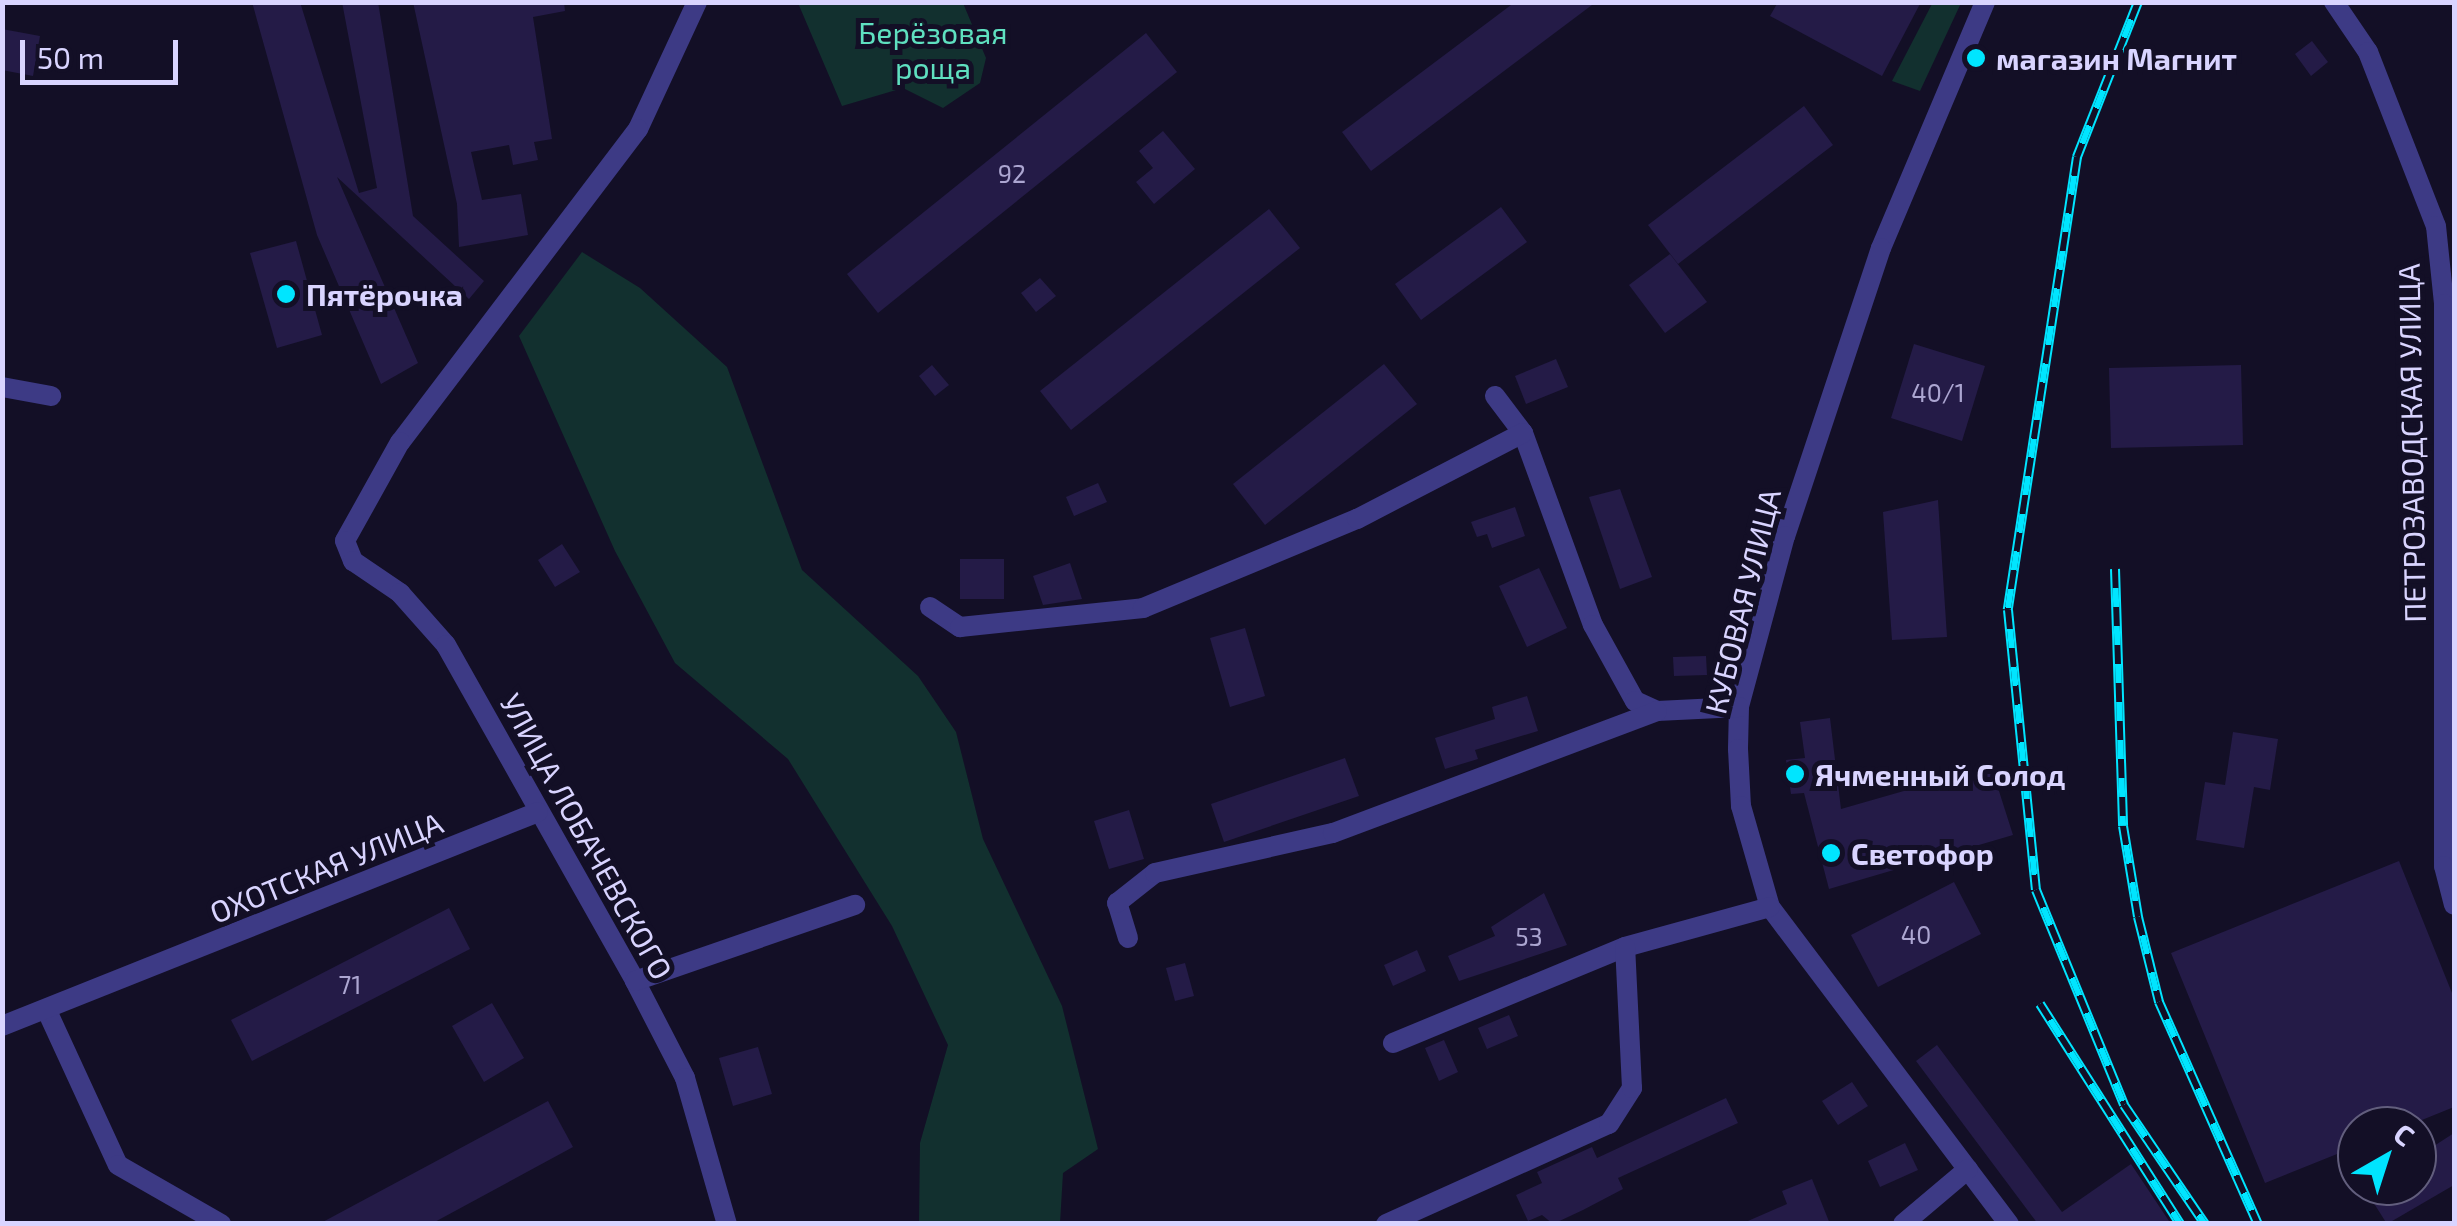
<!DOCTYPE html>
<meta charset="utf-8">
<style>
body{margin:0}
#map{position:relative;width:2457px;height:1226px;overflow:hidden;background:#130f26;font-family:"Exo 2",sans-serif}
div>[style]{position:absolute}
.green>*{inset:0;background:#12302f}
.building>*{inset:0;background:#241b47}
.street>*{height:20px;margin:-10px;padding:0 10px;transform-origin:10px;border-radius:10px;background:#3d3a85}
.rail>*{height:10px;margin-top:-5px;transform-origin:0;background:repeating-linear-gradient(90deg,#130f26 0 19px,#00e5ff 0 38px);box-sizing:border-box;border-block:2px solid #00e5ff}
.dots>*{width:28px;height:28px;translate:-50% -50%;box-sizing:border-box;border:5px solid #130f26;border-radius:50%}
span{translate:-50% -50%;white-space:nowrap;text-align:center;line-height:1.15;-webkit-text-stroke:10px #130f26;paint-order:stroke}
.number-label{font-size:25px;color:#aca6d1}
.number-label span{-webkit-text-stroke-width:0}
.park-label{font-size:30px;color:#5fe0c0}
.poi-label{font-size:30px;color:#d9d4ff;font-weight:700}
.left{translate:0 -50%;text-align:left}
.street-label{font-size:30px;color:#d9d4ff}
.frame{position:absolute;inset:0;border:5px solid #d9d4ff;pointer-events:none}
.north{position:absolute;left:2337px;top:1106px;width:100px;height:100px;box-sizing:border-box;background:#130f26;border:2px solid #625e7d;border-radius:50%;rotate:39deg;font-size:28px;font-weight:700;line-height:40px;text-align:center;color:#d9d4ff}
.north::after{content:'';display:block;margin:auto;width:35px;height:45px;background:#00e5ff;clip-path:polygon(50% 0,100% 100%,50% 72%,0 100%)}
.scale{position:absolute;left:20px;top:40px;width:158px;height:45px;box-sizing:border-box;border:5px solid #d9d4ff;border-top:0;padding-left:12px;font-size:30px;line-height:35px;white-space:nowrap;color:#d9d4ff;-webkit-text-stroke:8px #130f26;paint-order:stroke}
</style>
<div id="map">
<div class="green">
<i style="clip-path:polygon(1933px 2px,1961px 3px,1920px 91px,1892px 81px)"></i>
<i style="clip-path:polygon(798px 3px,963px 3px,986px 58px,980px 83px,943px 108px,903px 88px,842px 106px)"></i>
<i style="clip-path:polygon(582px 252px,640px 288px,727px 367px,802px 570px,918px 676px,956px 732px,983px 839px,1062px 1006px,1098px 1149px,1063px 1173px,1060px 1223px,919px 1223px,920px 1143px,948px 1045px,892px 926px,788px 759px,675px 663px,615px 551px,519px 336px)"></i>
</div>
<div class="building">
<i style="clip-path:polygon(252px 2px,300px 2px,359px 193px,377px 188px,342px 2px,378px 2px,413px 216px,484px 281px,469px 299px,337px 177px,418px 363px,381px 384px,317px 235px)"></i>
<i style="clip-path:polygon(413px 2px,564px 2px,565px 11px,533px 17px,552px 139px,534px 142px,538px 160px,513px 165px,509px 145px,471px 152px,482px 200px,521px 194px,528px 235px,459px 247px,457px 204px)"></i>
<i style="clip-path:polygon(1515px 2px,1596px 2px,1371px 171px,1342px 132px)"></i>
<i style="clip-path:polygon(1778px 2px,1921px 2px,1882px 76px,1770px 16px)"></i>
<i style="clip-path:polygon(2px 29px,40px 36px,33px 76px,2px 70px)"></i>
<i style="clip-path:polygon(1146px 33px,1177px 72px,878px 313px,847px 274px)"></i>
<i style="clip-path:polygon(2312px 41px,2328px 62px,2311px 76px,2295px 54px)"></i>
<i style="clip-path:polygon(1804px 106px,1833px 145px,1678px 264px,1648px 225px)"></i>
<i style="clip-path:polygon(1163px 131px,1195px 169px,1154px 204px,1136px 182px,1153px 168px,1139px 151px)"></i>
<i style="clip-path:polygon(1501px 207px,1527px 242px,1421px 320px,1395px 284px)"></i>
<i style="clip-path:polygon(1269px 209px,1300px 248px,1071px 430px,1040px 391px)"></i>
<i style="clip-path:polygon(296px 241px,322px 335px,277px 348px,250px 253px)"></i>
<i style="clip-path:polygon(1670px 254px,1707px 302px,1665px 333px,1629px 285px)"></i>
<i style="clip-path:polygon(1040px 278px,1056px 296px,1036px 312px,1021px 293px)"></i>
<i style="clip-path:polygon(1914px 344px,1985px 366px,1962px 441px,1891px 418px)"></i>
<i style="clip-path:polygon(1556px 359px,1568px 387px,1526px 404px,1515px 376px)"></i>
<i style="clip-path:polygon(1384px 364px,1417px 404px,1265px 525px,1233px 484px)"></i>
<i style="clip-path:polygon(932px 365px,949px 385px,935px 396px,919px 376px)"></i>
<i style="clip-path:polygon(2241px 365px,2243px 445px,2111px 448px,2109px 368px)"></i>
<i style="clip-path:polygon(1098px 483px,1107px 502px,1074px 516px,1066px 497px)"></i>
<i style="clip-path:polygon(1620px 489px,1652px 577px,1620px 589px,1589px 497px)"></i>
<i style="clip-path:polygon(1938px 500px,1947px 637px,1892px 640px,1883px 512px)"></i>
<i style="clip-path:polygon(1515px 507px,1525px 536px,1492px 548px,1487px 534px,1477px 537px,1471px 522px)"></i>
<i style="clip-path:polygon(562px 544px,580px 572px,555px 587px,538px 560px)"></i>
<i style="clip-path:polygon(960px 559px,1004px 559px,1004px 599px,960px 599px)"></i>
<i style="clip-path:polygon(1070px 563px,1082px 599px,1043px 605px,1033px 576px)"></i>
<i style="clip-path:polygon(1539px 568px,1567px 628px,1527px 647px,1499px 586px)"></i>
<i style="clip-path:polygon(1245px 628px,1265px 696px,1230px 707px,1210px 638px)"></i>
<i style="clip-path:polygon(1706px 656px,1707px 675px,1674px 676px,1673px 657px)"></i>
<i style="clip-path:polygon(1527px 696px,1538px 731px,1475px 750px,1478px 759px,1445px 769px,1435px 738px,1495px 719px,1492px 707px)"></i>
<i style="clip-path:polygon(1830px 718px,1841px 809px,1991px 766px,2013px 835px,1829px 889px,1804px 793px,1791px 794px,1786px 760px,1805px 758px,1800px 722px)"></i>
<i style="clip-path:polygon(2233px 732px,2278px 739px,2270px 790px,2254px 787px,2244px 848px,2196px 840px,2205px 782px,2225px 785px)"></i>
<i style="clip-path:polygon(1345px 758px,1359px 796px,1224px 842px,1211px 804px)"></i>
<i style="clip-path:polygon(1129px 810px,1144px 859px,1109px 869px,1094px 821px)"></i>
<i style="clip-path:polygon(2399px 861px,2454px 998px,2454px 1107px,2407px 1126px,2357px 1126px,2357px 1146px,2265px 1183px,2171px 953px)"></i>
<i style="clip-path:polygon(1954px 882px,1981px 934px,1878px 987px,1851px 935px)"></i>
<i style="clip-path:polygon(1544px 893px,1567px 945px,1459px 981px,1448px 956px,1495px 936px,1491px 927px)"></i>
<i style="clip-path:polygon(449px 908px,470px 949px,252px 1061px,231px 1020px)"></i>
<i style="clip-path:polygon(1417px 950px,1426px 971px,1393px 986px,1384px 965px)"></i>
<i style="clip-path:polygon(1185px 963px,1194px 996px,1175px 1001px,1166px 968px)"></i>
<i style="clip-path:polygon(492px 1003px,524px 1058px,484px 1082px,452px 1026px)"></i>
<i style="clip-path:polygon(1509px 1015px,1518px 1036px,1487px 1049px,1478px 1028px)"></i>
<i style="clip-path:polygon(1444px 1040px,1458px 1072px,1439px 1081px,1425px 1048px)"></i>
<i style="clip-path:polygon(1937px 1045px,2062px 1212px,2131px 1164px,2171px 1224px,2038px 1224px,1916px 1061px)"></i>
<i style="clip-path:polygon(758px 1047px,772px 1094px,733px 1106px,719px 1058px)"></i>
<i style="clip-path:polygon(1852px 1082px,1868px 1106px,1838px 1125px,1822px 1101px)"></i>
<i style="clip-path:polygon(1726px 1098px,1738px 1123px,1618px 1178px,1623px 1189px,1583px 1210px,1553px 1224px,1542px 1215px,1528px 1221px,1516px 1195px,1542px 1183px,1537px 1172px,1592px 1147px,1597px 1158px)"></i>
<i style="clip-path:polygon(548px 1101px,573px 1147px,431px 1224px,319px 1224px)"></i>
<i style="clip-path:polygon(2454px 1133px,2454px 1185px,2387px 1224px,2363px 1186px,2417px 1186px,2417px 1157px)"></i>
<i style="clip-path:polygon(1905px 1143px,1918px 1170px,1880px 1187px,1868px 1161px)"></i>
<i style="clip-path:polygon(1812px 1179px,1830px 1224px,1741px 1224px,1787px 1204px,1782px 1191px)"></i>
</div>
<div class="street">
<i style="left:697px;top:2px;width:140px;rotate:114.9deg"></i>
<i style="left:638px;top:129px;width:393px;rotate:127.2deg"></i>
<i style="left:400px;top:442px;width:113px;rotate:119.1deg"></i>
<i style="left:345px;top:541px;width:22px;rotate:68deg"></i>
<i style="left:353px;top:561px;width:57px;rotate:34.2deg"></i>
<i style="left:400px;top:593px;width:69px;rotate:48.5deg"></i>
<i style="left:446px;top:645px;width:386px;rotate:60.6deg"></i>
<i style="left:635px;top:981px;width:109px;rotate:62.7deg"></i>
<i style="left:685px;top:1078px;width:152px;rotate:74deg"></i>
<i style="left:1985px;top:2px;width:267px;rotate:112.9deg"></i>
<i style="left:1881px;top:248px;width:304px;rotate:108.4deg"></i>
<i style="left:1785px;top:536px;width:177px;rotate:105.1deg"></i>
<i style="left:1739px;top:707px;width:42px;rotate:91.4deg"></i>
<i style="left:1738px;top:749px;width:57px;rotate:87deg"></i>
<i style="left:1741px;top:806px;width:105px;rotate:74deg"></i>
<i style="left:1770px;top:907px;width:397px;rotate:53deg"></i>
<i style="left:2334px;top:2px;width:60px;rotate:55.8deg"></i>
<i style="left:2368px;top:52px;width:187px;rotate:68.7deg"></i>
<i style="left:2436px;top:226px;width:78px;rotate:84.1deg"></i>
<i style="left:2444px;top:304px;width:562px;rotate:90deg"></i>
<i style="left:2444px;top:866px;width:40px;rotate:75.6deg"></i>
<i style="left:2px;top:387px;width:50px;rotate:10.4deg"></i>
<i style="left:1495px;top:396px;width:46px;rotate:52.9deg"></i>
<i style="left:1523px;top:433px;width:204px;rotate:70deg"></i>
<i style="left:1593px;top:625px;width:87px;rotate:61.1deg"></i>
<i style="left:1635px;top:701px;width:24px;rotate:24deg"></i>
<i style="left:1657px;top:711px;width:82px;rotate:-2.8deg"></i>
<i style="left:930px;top:607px;width:36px;rotate:34deg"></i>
<i style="left:960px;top:627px;width:184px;rotate:-5.9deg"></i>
<i style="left:1143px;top:608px;width:232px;rotate:-22.6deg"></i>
<i style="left:1357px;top:519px;width:187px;rotate:-27.4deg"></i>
<i style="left:1128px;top:938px;width:37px;rotate:-107deg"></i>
<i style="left:1117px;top:903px;width:48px;rotate:-38.3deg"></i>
<i style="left:1155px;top:873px;width:182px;rotate:-12.7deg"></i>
<i style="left:1333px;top:833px;width:346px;rotate:-20.6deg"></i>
<i style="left:635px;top:981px;width:233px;rotate:-19.1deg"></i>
<i style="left:48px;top:1013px;width:167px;rotate:65.3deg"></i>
<i style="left:118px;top:1165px;width:119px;rotate:29.8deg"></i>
<i style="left:2px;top:1026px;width:577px;rotate:-21.76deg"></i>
<i style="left:1393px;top:1043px;width:251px;rotate:-22.5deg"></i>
<i style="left:1625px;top:947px;width:150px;rotate:-15.4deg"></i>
<i style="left:1386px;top:1224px;width:244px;rotate:-24.2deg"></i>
<i style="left:1609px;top:1124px;width:43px;rotate:-57.4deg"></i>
<i style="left:1632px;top:1088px;width:141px;rotate:-92.8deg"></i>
<i style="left:1903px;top:1224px;width:85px;rotate:-40.2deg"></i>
</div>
<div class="rail">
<i style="left:2138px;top:2px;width:167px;rotate:111.5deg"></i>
<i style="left:2077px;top:157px;width:458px;rotate:98.7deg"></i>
<i style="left:2008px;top:610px;width:281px;rotate:84.3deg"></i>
<i style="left:2036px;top:890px;width:232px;rotate:67.7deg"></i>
<i style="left:2124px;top:1105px;width:144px;rotate:55.8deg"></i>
<i style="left:2115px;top:569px;width:257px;rotate:88.2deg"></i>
<i style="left:2123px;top:826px;width:92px;rotate:80.6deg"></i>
<i style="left:2138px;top:917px;width:88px;rotate:76.1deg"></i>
<i style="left:2159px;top:1002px;width:243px;rotate:66deg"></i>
<i style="left:2040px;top:1004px;width:261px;rotate:57.5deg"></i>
</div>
<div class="dots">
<i style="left:1976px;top:58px;background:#00e5ff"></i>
<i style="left:286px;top:294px;background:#00e5ff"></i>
<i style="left:1795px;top:774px;background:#00e5ff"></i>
<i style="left:1831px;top:853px;background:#00e5ff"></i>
</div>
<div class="number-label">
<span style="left:1012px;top:173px">92</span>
<span style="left:1938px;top:392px">40/1</span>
<span style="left:1916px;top:934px">40</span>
<span style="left:1529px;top:936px">53</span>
<span style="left:350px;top:984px">71</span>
</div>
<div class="park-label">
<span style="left:933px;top:49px">Берёзовая<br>роща</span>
</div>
<div class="poi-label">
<span class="left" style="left:1996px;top:58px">магазин Магнит</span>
<span class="left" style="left:306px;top:294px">Пятёрочка</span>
<span class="left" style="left:1815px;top:774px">Ячменный Солод</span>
<span class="left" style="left:1851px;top:853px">Светофор</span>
</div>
<div class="street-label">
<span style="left:2411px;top:443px;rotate:-91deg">ПЕТРОЗАВОДСКАЯ УЛИЦА</span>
<span style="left:1742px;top:601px;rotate:-76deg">КУБОВАЯ УЛИЦА</span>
<span style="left:587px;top:836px;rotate:61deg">УЛИЦА ЛОБАЧЕВСКОГО</span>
<span style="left:326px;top:867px;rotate:-22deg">ОХОТСКАЯ УЛИЦА</span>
</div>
<div class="frame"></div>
<div class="north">С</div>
<div class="scale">50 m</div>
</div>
